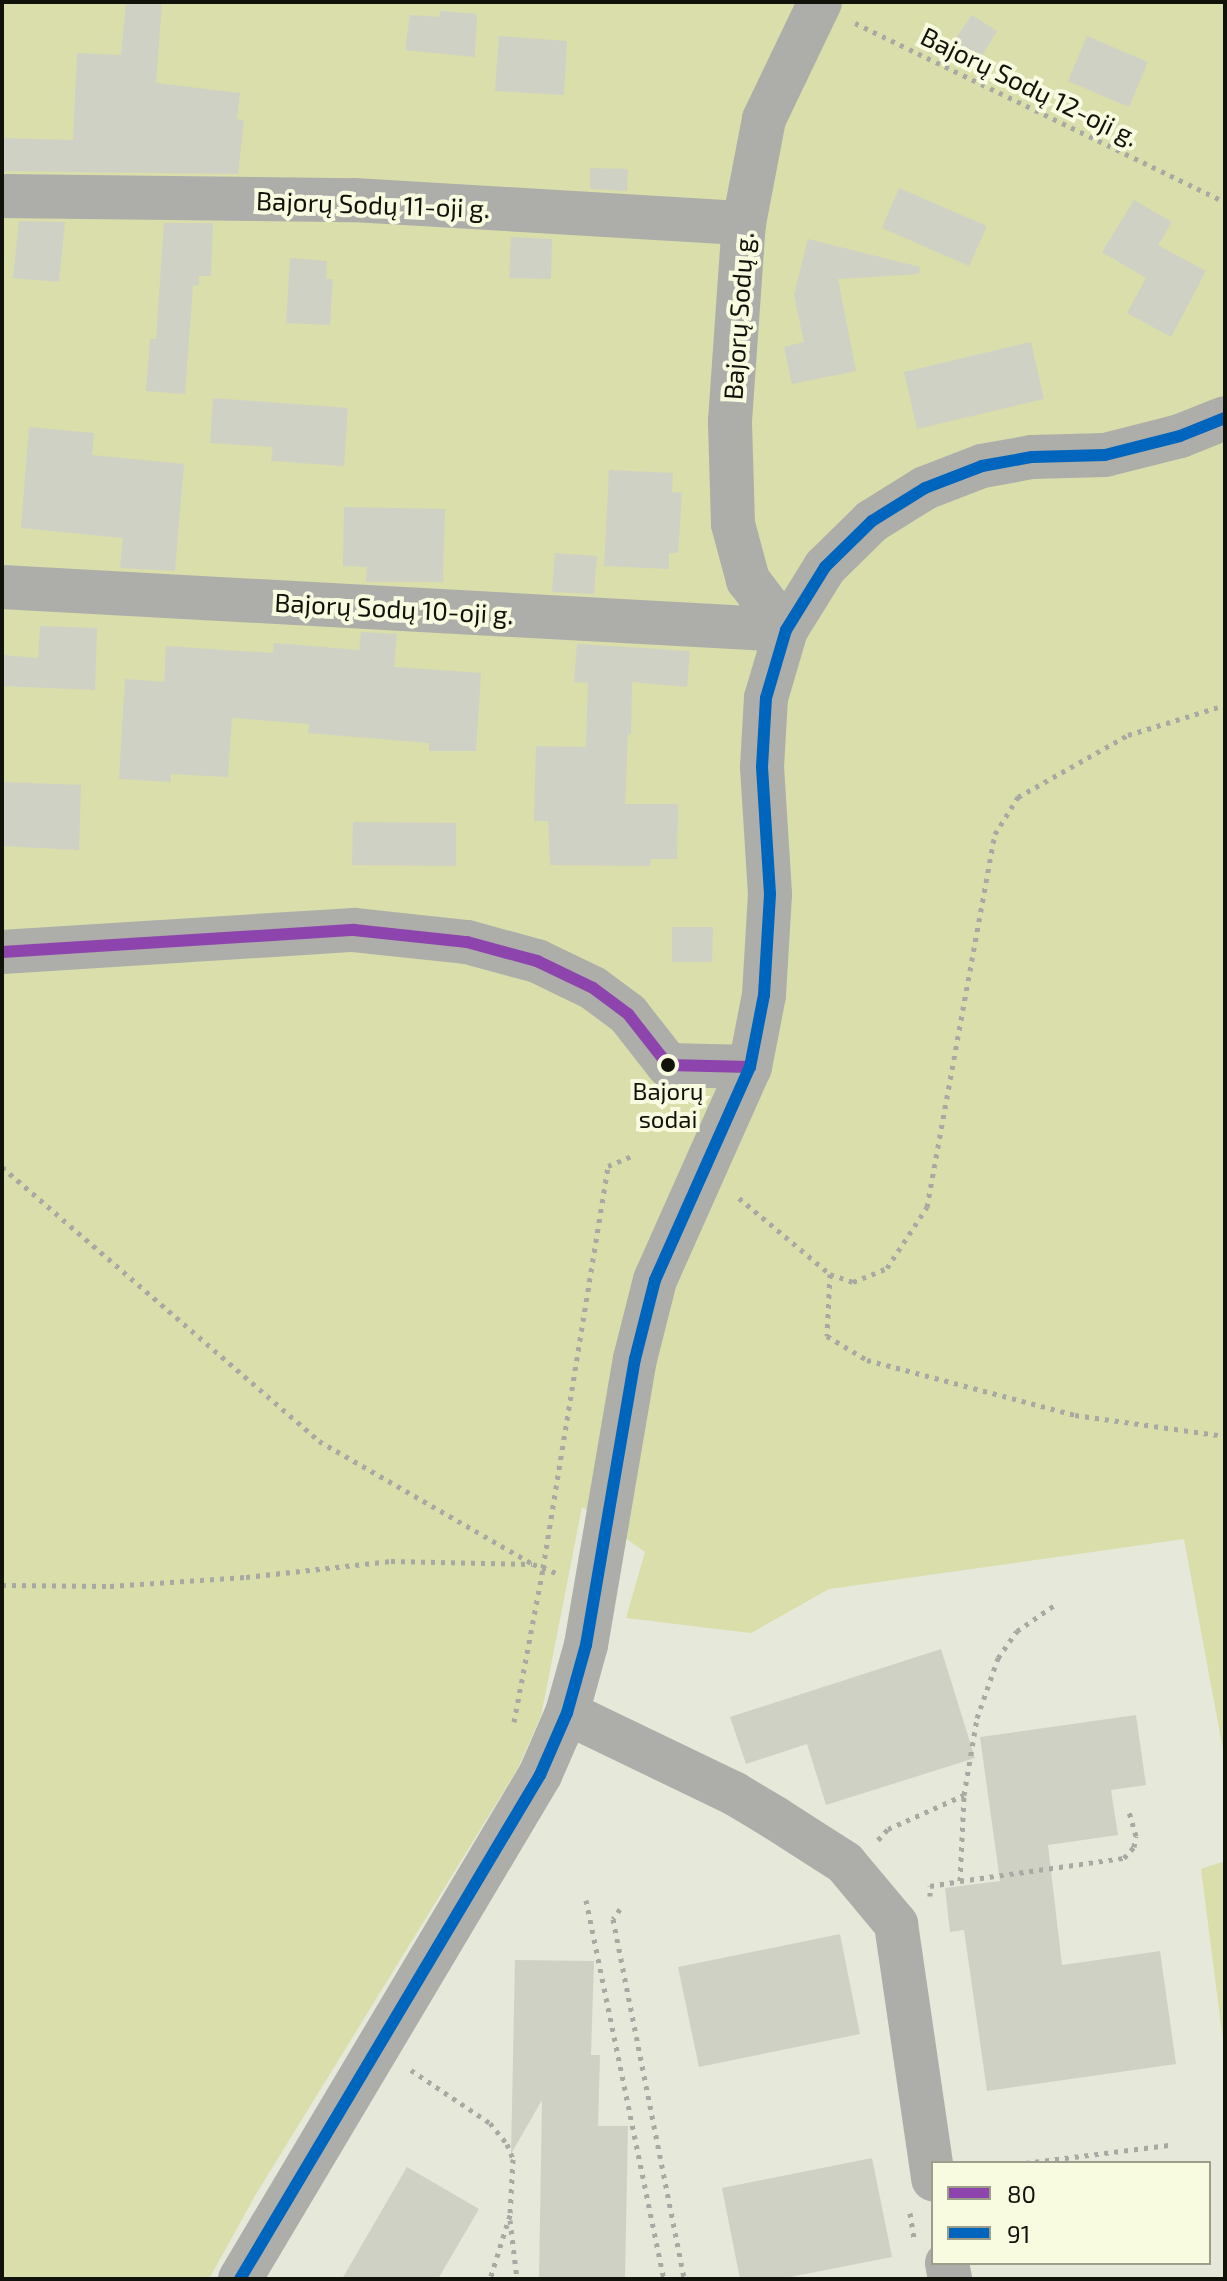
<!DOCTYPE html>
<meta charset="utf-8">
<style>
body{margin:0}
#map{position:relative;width:1227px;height:2281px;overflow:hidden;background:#e6e8d9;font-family:"Exo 2",sans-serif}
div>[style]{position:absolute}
.green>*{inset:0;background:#d9deab}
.building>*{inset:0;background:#d0d1c5}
.path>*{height:5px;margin-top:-2.5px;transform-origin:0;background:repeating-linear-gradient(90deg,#a8a9a3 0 4px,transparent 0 10px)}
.minor>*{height:44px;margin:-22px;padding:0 22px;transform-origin:22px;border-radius:22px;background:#adada9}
.bus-1>*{height:12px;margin:-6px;padding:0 6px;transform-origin:6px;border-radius:6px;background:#8e44ad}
.bus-2>*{height:12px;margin:-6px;padding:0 6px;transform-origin:6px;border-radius:6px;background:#0065bd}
.dots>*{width:22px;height:22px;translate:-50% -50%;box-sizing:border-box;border:4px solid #f8fbe0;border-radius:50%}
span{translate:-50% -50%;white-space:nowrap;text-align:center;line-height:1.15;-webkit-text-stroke:8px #f8fbe0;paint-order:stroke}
.bus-label{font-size:24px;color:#111209}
.street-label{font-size:26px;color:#111209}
.frame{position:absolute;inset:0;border:4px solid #111209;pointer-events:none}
.legend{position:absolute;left:931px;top:2161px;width:280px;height:104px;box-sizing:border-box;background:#f8fbe0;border:2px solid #9c9e8a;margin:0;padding:10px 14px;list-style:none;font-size:24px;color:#111209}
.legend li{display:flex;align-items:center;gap:16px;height:40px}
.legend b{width:40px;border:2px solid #9c9e8a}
</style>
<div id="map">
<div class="green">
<i style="clip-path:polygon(2px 2px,1225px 2px,1225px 1761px,1184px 1539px,829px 1589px,751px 1633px,626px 1618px,645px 1552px,582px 1507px,541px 1716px,517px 1770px,256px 2194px,209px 2279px,2px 2279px)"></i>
<i style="clip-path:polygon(1225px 1861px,1225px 2056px,1201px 1869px)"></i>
</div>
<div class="building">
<i style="clip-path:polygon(126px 2px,162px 3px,156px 83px,240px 93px,237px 119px,244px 120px,238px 174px,2px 171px,2px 138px,73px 140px,77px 53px,121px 55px)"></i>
<i style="clip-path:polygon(440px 11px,477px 14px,475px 57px,405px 50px,410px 15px,440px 17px)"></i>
<i style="clip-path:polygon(972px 15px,997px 31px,980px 59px,953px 42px)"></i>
<i style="clip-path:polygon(499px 36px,567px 41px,564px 95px,495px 91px)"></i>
<i style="clip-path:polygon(1087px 36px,1148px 62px,1129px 107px,1068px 81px)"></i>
<i style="clip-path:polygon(590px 168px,628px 169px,627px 191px,590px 189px)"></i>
<i style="clip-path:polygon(899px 188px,987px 226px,969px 266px,882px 228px)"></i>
<i style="clip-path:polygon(1134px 200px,1172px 222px,1158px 245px,1206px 271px,1171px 337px,1127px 313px,1146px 278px,1102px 252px)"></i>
<i style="clip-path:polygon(19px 221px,65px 222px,59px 282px,13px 278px)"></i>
<i style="clip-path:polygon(164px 223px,213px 223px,211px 276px,199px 276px,199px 286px,193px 285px,185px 394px,146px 391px,150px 339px,156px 339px)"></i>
<i style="clip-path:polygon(511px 237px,552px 239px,551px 279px,509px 278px)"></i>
<i style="clip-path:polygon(808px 239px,920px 267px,919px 274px,838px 279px,856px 371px,792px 384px,784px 347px,804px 342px,794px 295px)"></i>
<i style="clip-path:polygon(290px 258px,327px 261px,326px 279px,333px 279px,330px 325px,286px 323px)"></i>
<i style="clip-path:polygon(1031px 342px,1044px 399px,917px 429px,904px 372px)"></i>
<i style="clip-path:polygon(213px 398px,348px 408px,344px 466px,271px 461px,273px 447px,210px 443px)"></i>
<i style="clip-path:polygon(29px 427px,94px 433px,92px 455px,184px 464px,175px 571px,120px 568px,123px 538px,21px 528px)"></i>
<i style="clip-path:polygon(609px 470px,673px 473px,672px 492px,682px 493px,678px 553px,669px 553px,669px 569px,604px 566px)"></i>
<i style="clip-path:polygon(344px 507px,445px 509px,443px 582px,366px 582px,367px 567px,343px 566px)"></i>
<i style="clip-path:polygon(555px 553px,597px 556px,594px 594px,552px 592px)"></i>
<i style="clip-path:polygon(40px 626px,97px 628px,95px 690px,2px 686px,2px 655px,38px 658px)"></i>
<i style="clip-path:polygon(361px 632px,397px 634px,394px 667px,481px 673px,476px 751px,429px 751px,429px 743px,308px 733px,309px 724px,232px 718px,228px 777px,171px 774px,171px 782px,119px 779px,125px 679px,164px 682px,166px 646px,273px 653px,274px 643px,359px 650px)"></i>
<i style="clip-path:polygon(577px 644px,690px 651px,687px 687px,632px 682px,631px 734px,628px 734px,625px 804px,678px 804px,677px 859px,651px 859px,650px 866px,550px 865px,548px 821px,534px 821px,536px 746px,586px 747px,588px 683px,574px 682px)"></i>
<i style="clip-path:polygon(2px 782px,81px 785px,79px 850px,2px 846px)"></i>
<i style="clip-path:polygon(353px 822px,456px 823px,456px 866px,352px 865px)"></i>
<i style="clip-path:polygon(672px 927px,713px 927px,712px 962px,672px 962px)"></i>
<i style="clip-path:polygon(941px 1649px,975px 1758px,826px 1805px,807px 1744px,746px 1764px,730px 1717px)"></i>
<i style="clip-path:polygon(1136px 1715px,1146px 1785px,1111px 1790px,1118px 1835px,1048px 1845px,1062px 1965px,1160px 1951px,1176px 2064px,987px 2091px,964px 1930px,950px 1932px,945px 1888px,1000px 1881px,980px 1737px)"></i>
<i style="clip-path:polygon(840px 1934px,860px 2034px,699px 2067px,678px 1967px)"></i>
<i style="clip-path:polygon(515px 1960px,594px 1961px,591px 2055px,600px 2055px,598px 2126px,628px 2126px,625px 2279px,539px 2279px,542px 2100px,511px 2154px)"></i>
<i style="clip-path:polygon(872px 2158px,892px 2257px,780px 2279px,740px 2279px,722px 2188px)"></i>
<i style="clip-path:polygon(407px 2167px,479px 2209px,438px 2279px,342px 2279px)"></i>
</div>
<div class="path">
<i style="left:855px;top:23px;width:411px;rotate:25.8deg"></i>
<i style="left:2px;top:1167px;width:419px;rotate:40.8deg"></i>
<i style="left:319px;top:1441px;width:247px;rotate:29.9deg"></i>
<i style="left:533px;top:1564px;width:26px;rotate:21deg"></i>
<i style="left:739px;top:1198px;width:119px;rotate:39.9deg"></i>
<i style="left:830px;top:1274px;width:24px;rotate:19deg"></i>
<i style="left:853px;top:1282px;width:37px;rotate:-22deg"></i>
<i style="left:887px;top:1268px;width:73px;rotate:-56.7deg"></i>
<i style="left:927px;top:1207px;width:379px;rotate:-79.7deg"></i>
<i style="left:995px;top:834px;width:44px;rotate:-58.1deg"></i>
<i style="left:1018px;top:797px;width:126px;rotate:-29.4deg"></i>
<i style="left:1128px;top:735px;width:102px;rotate:-17.2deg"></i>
<i style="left:830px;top:1274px;width:62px;rotate:92.8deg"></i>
<i style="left:827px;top:1336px;width:47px;rotate:31deg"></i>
<i style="left:867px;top:1360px;width:215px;rotate:14.8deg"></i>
<i style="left:1075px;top:1415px;width:151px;rotate:8deg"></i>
<i style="left:2px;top:1585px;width:108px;rotate:0.5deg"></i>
<i style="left:110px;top:1586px;width:136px;rotate:-3.8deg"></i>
<i style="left:246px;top:1577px;width:146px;rotate:-6.3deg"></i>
<i style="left:391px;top:1561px;width:141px;rotate:1.2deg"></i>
<i style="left:514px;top:1722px;width:157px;rotate:-79.3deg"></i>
<i style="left:543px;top:1568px;width:407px;rotate:-80.8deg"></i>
<i style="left:608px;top:1166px;width:25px;rotate:-23deg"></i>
<i style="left:878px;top:1840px;width:15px;rotate:-48deg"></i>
<i style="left:888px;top:1829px;width:83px;rotate:-24.1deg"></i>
<i style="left:964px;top:1795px;width:78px;rotate:-80.4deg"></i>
<i style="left:977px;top:1718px;width:64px;rotate:-70.7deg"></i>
<i style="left:998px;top:1658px;width:33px;rotate:-55deg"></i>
<i style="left:1017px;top:1631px;width:47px;rotate:-34.7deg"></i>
<i style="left:960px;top:1881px;width:166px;rotate:-8deg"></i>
<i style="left:1124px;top:1858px;width:15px;rotate:-48deg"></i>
<i style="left:1134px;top:1847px;width:11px;rotate:-80deg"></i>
<i style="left:1136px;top:1836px;width:29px;rotate:-106deg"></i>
<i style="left:930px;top:1896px;width:10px;rotate:-90deg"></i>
<i style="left:930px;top:1886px;width:30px;rotate:-9deg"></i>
<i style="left:960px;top:1881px;width:86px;rotate:-87.3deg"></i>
<i style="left:586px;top:1900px;width:387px;rotate:78.4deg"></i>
<i style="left:620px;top:1909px;width:12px;rotate:125deg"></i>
<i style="left:613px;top:1919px;width:367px;rotate:78.8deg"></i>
<i style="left:411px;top:2070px;width:95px;rotate:33.9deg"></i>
<i style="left:490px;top:2123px;width:27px;rotate:51deg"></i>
<i style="left:507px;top:2144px;width:16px;rotate:68deg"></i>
<i style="left:513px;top:2159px;width:56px;rotate:93.1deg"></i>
<i style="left:510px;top:2215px;width:67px;rotate:107.4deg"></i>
<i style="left:1025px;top:2163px;width:145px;rotate:-7.1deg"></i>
<i style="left:910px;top:2213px;width:25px;rotate:81deg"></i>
<i style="left:510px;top:2220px;width:59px;rotate:83.2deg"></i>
</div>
<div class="minor">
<i style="left:2px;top:196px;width:352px;rotate:0.7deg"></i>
<i style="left:354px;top:200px;width:391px;rotate:3.4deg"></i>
<i style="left:2px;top:587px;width:785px;rotate:3.14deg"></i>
<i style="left:786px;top:630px;width:63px;rotate:-127.2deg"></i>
<i style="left:748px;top:580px;width:58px;rotate:-105deg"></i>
<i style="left:733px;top:524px;width:103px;rotate:-91.7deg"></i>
<i style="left:730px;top:421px;width:198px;rotate:-86deg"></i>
<i style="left:744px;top:223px;width:106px;rotate:-79.1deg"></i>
<i style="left:764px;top:119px;width:130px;rotate:-64.4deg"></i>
<i style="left:2px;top:952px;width:353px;rotate:-3.6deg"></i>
<i style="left:354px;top:930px;width:114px;rotate:6.1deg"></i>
<i style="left:467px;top:942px;width:73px;rotate:15.2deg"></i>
<i style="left:537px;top:961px;width:62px;rotate:25.7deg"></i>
<i style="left:593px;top:988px;width:44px;rotate:36.6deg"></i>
<i style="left:628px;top:1014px;width:65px;rotate:51.9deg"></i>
<i style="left:668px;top:1065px;width:82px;rotate:1.4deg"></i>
<i style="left:567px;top:1713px;width:187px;rotate:25.7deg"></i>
<i style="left:735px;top:1794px;width:47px;rotate:31deg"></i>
<i style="left:775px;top:1818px;width:83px;rotate:32.7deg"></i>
<i style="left:845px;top:1863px;width:80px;rotate:50.1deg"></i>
<i style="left:896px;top:1924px;width:258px;rotate:81.7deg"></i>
<i style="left:947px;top:2263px;width:16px;rotate:79deg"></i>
<i style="left:240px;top:2279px;width:587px;rotate:-59.24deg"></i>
<i style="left:540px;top:1775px;width:68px;rotate:-66.5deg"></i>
<i style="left:567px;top:1713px;width:71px;rotate:-74.4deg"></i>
<i style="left:586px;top:1645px;width:290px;rotate:-80.3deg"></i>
<i style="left:635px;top:1359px;width:81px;rotate:-75.8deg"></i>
<i style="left:655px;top:1280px;width:233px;rotate:-66deg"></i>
<i style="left:750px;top:1067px;width:73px;rotate:-79deg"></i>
<i style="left:764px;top:995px;width:101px;rotate:-86.6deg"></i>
<i style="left:770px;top:894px;width:127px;rotate:-93.6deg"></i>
<i style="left:762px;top:767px;width:69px;rotate:-86.7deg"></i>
<i style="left:766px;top:698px;width:71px;rotate:-73.6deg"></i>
<i style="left:786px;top:630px;width:74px;rotate:-58.2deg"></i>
<i style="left:825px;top:567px;width:66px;rotate:-44.4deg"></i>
<i style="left:872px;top:521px;width:62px;rotate:-31.9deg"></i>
<i style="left:925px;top:488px;width:61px;rotate:-21.1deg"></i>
<i style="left:982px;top:466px;width:51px;rotate:-10.2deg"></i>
<i style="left:1032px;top:457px;width:73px;rotate:-1.6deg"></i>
<i style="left:1105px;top:455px;width:77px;rotate:-14.2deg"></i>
<i style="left:1180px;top:436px;width:48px;rotate:-21.8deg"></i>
</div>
<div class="bus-1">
<i style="left:2px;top:952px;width:353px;rotate:-3.6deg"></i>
<i style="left:354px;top:930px;width:114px;rotate:6.1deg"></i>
<i style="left:467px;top:942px;width:73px;rotate:15.2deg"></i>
<i style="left:537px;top:961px;width:62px;rotate:25.7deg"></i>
<i style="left:593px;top:988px;width:44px;rotate:36.6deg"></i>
<i style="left:628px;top:1014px;width:65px;rotate:51.9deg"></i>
<i style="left:668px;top:1065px;width:82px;rotate:1.4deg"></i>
</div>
<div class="bus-2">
<i style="left:240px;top:2279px;width:587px;rotate:-59.24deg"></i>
<i style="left:540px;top:1775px;width:68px;rotate:-66.5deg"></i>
<i style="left:567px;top:1713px;width:71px;rotate:-74.4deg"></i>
<i style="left:586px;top:1645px;width:290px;rotate:-80.3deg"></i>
<i style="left:635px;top:1359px;width:81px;rotate:-75.8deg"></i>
<i style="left:655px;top:1280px;width:233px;rotate:-66deg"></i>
<i style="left:750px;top:1067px;width:73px;rotate:-79deg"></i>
<i style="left:764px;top:995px;width:101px;rotate:-86.6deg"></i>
<i style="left:770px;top:894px;width:127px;rotate:-93.6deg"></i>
<i style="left:762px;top:767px;width:69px;rotate:-86.7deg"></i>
<i style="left:766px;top:698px;width:71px;rotate:-73.6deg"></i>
<i style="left:786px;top:630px;width:74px;rotate:-58.2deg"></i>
<i style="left:825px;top:567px;width:66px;rotate:-44.4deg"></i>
<i style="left:872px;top:521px;width:62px;rotate:-31.9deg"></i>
<i style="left:925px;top:488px;width:61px;rotate:-21.1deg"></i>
<i style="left:982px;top:466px;width:51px;rotate:-10.2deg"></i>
<i style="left:1032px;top:457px;width:73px;rotate:-1.6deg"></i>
<i style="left:1105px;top:455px;width:77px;rotate:-14.2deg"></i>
<i style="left:1180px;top:436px;width:48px;rotate:-21.8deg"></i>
</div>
<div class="dots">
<i style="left:668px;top:1065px;background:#111209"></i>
</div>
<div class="bus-label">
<span style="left:668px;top:1105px">Bajorų<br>sodai</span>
</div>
<div class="street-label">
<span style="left:1030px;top:86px;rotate:26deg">Bajorų Sodų 12-oji g.</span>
<span style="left:373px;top:204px;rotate:2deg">Bajorų Sodų 11-oji g.</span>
<span style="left:738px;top:316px;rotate:-86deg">Bajorų Sodų g.</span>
<span style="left:394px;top:608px;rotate:3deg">Bajorų Sodų 10-oji g.</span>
</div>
<div class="frame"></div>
<ul class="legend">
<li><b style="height:10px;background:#8e44ad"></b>80</li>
<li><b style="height:10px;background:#0065bd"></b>91</li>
</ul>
</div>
